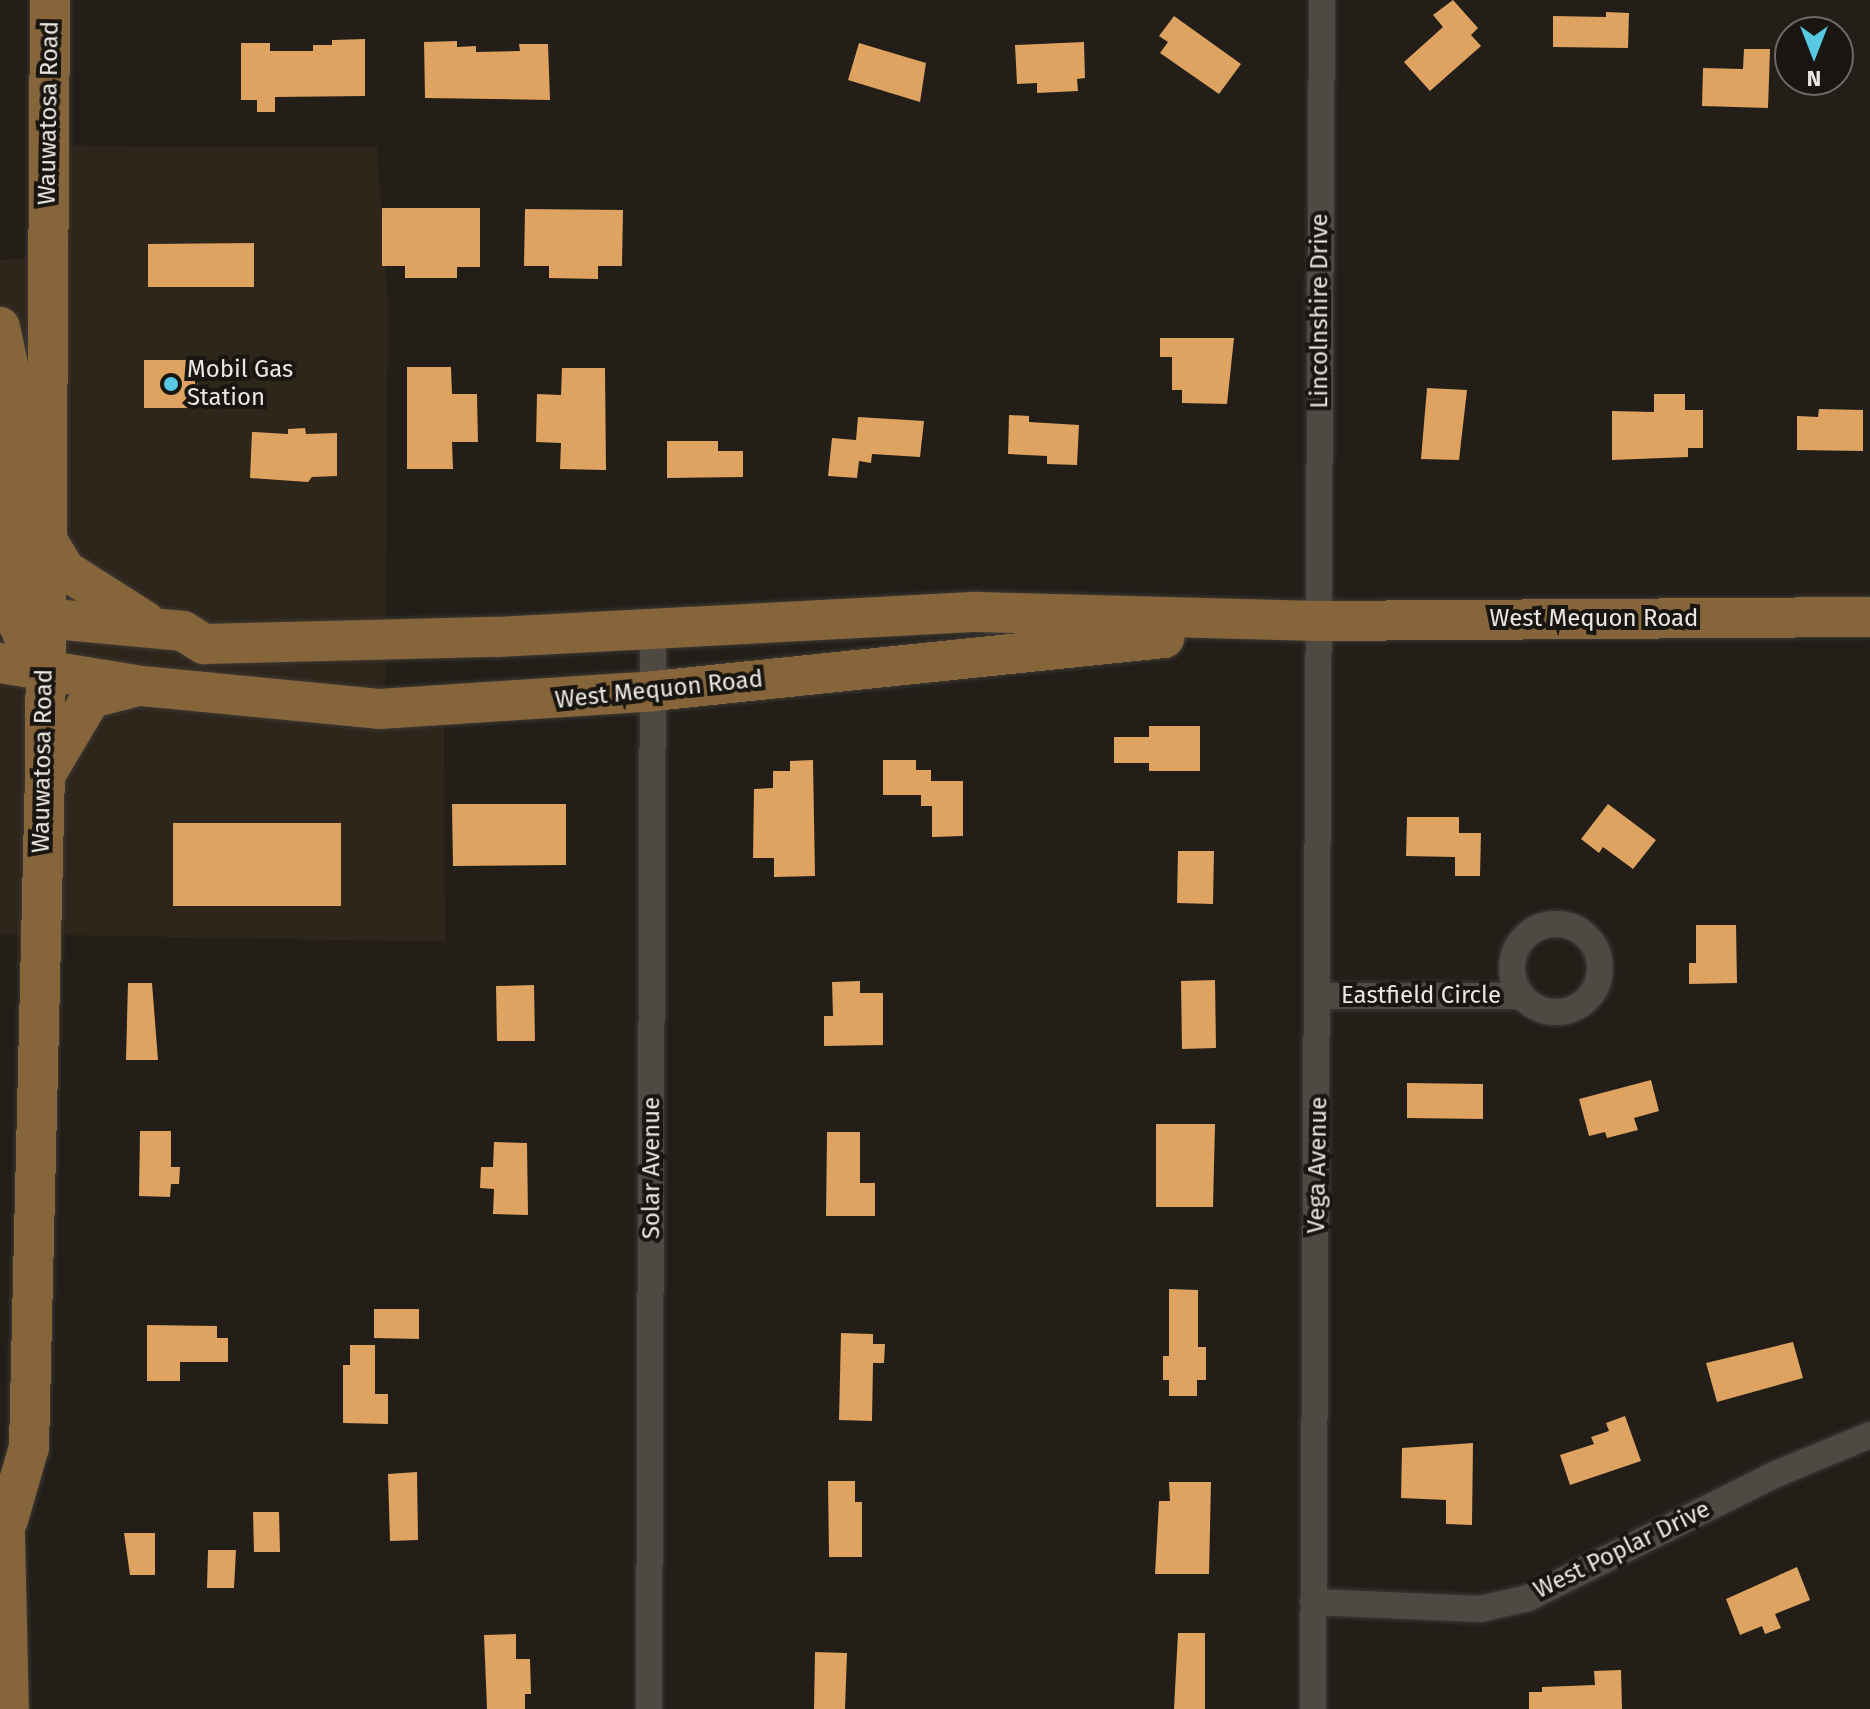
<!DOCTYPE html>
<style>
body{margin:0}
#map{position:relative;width:1870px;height:1709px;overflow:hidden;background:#231e18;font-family:"Fira Sans",sans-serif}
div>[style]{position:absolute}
.built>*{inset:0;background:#2e251b}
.building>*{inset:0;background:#dea360}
.roads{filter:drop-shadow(0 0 2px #3d3935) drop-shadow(0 0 2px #3d3935)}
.minor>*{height:26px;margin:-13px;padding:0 13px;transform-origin:13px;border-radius:13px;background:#4f4943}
.minor>.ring{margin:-13px;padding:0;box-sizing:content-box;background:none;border:26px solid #4f4943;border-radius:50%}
.primary>*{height:40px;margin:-20px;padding:0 20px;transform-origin:20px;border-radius:20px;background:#87653b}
.dots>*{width:22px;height:22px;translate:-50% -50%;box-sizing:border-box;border:4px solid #191510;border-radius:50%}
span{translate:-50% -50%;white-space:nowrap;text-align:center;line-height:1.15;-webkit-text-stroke:8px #191510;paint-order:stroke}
.street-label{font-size:24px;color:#eae7e3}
.poi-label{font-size:24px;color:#eae7e3}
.left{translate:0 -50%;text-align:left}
.north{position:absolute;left:1774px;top:16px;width:80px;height:80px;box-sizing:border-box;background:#191510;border:2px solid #6d6964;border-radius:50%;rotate:180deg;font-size:22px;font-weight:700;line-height:32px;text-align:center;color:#eae7e3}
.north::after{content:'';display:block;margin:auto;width:28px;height:36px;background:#57c9e3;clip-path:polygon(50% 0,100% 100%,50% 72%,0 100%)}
</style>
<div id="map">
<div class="built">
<i style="clip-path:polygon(68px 146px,377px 147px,388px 306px,385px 721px,444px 720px,445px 942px,0 934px,0 260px,70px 254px)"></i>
</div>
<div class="building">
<i style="clip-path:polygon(1453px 0,1478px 28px,1471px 35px,1481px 46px,1430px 91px,1404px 62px,1443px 27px,1433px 15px)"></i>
<i style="clip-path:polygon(1606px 12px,1629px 13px,1628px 48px,1553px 47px,1553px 16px,1606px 17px)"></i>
<i style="clip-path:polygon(1174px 16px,1241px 64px,1219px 94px,1160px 53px,1168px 42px,1159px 36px)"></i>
<i style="clip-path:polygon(365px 39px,365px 96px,275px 97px,275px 112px,257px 112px,257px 100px,241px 100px,241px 43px,270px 43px,270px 51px,313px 51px,313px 45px,332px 45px,332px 40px)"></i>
<i style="clip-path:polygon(457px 41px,457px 47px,476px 46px,476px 52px,520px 51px,519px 44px,548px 44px,550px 100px,425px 98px,424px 42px)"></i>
<i style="clip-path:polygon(1084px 42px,1085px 78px,1077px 79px,1078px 91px,1037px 93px,1037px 83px,1017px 84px,1015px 45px)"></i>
<i style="clip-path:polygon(859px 43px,926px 63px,920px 102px,848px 80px)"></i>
<i style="clip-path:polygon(1744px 49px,1770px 49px,1768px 108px,1702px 106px,1703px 68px,1743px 69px)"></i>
<i style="clip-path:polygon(382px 208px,480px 208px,480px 267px,457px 267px,457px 278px,405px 278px,405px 266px,382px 266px)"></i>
<i style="clip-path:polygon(525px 209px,623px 210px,622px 266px,598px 266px,598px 279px,549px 278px,549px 266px,524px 266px)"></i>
<i style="clip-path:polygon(254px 243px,254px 287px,148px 287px,148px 244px)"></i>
<i style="clip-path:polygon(1160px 338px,1234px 338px,1227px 404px,1182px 403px,1182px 390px,1172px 390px,1172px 357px,1160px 357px)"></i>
<i style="clip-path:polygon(144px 360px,198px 360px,198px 408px,144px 408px)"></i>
<i style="clip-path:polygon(407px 367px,451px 367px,452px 394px,477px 394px,478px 442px,452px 442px,453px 469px,407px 469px)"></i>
<i style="clip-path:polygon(562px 368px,605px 368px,606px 470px,560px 469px,561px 443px,536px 442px,537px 394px,561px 395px)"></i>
<i style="clip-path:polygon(1427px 388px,1467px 390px,1459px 460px,1421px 459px)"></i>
<i style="clip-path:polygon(1654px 394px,1685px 394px,1685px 410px,1703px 410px,1703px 448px,1688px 448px,1688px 457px,1612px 460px,1612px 411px,1654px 412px)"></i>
<i style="clip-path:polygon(1819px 409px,1863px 410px,1863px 451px,1797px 450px,1797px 416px,1818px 417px)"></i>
<i style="clip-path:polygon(1009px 415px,1029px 416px,1029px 422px,1079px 425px,1077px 465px,1047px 464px,1047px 456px,1008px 454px)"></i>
<i style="clip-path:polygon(858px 417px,924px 421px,920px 457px,872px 454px,871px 463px,859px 461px,857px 478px,828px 476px,832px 438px,856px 440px)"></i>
<i style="clip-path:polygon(305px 428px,306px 434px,337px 433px,337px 476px,312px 477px,308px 482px,250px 478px,252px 432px,288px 434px,288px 429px)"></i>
<i style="clip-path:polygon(667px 441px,718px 441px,718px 451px,743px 451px,743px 477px,667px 478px)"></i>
<i style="clip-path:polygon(1149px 726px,1200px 726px,1200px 771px,1149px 771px,1149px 763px,1114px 763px,1114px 737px,1149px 737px)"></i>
<i style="clip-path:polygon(813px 760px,815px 876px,774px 877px,774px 858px,753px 858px,754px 789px,773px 788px,773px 771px,790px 771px,790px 761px)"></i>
<i style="clip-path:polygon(883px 760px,916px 760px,916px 770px,931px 770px,931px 781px,963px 781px,963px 836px,932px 837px,932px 806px,921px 806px,921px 795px,883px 795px)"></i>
<i style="clip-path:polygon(452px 804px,566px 804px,566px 865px,453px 866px)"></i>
<i style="clip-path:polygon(1608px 804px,1656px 840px,1633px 869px,1603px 847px,1599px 853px,1581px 839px)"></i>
<i style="clip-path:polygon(1407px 817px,1459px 817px,1459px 833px,1481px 833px,1480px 876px,1455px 876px,1455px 857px,1406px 856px)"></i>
<i style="clip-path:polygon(173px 823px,341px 823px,341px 906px,173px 906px)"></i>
<i style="clip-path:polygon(1178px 851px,1214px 851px,1213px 904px,1177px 903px)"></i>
<i style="clip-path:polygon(1696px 925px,1736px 925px,1737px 983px,1689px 984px,1689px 963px,1696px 963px)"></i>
<i style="clip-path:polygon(1215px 980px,1216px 1048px,1182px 1049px,1181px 981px)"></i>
<i style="clip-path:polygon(860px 981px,860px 993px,883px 993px,883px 1045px,824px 1046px,824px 1016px,833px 1016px,832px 982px)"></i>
<i style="clip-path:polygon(128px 983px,152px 983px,158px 1060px,126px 1060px)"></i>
<i style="clip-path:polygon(534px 985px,535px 1041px,497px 1041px,496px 986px)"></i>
<i style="clip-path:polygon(1651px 1080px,1659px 1111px,1634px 1118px,1638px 1130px,1607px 1138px,1605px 1132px,1589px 1136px,1579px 1099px)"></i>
<i style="clip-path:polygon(1407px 1083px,1483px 1084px,1483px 1119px,1407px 1118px)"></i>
<i style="clip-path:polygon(1156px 1124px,1215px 1124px,1213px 1207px,1156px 1207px)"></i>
<i style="clip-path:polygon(140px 1131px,171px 1131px,171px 1167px,180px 1167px,179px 1184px,171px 1184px,170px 1197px,139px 1196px)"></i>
<i style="clip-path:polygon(827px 1132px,860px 1132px,860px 1183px,875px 1183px,875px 1216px,826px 1216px)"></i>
<i style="clip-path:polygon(494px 1142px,527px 1143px,528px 1215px,493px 1214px,494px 1189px,480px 1188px,481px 1167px,493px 1167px)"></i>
<i style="clip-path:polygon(1169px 1289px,1198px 1290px,1198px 1347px,1206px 1347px,1206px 1380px,1197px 1380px,1197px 1396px,1169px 1396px,1169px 1380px,1163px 1380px,1163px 1356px,1169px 1356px)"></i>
<i style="clip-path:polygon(374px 1309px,419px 1309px,419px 1339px,374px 1338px)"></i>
<i style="clip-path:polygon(147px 1325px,217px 1326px,217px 1338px,228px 1338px,228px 1362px,180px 1362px,180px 1381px,147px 1381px)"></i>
<i style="clip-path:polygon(841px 1333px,873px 1334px,873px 1344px,885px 1344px,884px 1363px,873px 1363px,872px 1421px,839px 1420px)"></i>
<i style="clip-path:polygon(1793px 1342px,1803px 1378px,1717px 1402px,1706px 1363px)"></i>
<i style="clip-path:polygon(350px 1345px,375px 1345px,375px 1394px,388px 1394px,388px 1424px,343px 1423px,343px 1365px,350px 1365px)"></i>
<i style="clip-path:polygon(1625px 1416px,1641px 1461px,1570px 1485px,1560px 1455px,1594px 1444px,1591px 1437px,1609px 1431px,1606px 1423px)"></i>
<i style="clip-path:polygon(1473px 1443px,1472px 1525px,1446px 1524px,1446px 1500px,1401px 1498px,1402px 1448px)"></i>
<i style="clip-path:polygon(417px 1472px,418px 1540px,390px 1541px,388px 1474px)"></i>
<i style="clip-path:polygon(828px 1481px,855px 1481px,855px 1502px,862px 1502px,862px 1557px,829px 1557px)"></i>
<i style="clip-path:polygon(1169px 1482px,1211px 1482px,1209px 1574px,1155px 1574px,1159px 1501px,1170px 1501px)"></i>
<i style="clip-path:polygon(253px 1512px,279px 1512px,280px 1552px,254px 1552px)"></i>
<i style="clip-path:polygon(124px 1533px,155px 1533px,155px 1575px,130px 1575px)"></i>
<i style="clip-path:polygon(208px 1550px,236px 1550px,234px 1588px,207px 1588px)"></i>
<i style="clip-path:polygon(1797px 1567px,1810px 1600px,1775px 1614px,1781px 1628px,1765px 1634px,1762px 1626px,1740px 1635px,1726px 1599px)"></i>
<i style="clip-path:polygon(1178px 1633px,1205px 1633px,1205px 1709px,1174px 1709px)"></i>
<i style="clip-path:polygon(516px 1634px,516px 1659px,530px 1659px,531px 1694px,525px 1694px,525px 1709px,487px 1709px,484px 1635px)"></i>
<i style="clip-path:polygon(815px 1652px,847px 1653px,845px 1709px,814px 1709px)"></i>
<i style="clip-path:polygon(1621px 1670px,1622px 1709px,1529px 1709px,1529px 1692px,1542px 1692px,1542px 1687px,1595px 1685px,1594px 1671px)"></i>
</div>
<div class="roads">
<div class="minor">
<i class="ring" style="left:1512px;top:924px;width:62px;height:62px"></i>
<i style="left:1320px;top:996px;width:202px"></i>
<i style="left:1313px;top:1602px;width:167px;rotate:2.4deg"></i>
<i style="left:1480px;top:1609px;width:49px;rotate:-12.9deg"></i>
<i style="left:1528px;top:1598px;width:275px;rotate:-26.6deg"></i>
<i style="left:1774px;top:1475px;width:104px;rotate:-22.6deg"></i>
<i style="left:649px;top:1709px;width:1082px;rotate:-89.79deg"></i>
<i style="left:1313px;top:1709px;width:1709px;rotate:-89.7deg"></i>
</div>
<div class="primary">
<i style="left:0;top:327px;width:53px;rotate:78.1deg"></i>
<i style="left:11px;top:379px;width:236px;rotate:89deg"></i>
<i style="left:15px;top:615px;width:27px;rotate:68deg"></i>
<i style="left:44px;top:535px;width:41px;rotate:59deg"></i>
<i style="left:65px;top:570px;width:95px;rotate:32.5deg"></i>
<i style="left:0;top:614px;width:184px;rotate:5.3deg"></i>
<i style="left:183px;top:631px;width:25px;rotate:32deg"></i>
<i style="left:204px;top:644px;width:293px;rotate:-1.4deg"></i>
<i style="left:497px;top:637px;width:481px;rotate:-3deg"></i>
<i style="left:977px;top:612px;width:342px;rotate:1.5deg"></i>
<i style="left:1319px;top:621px;width:551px;rotate:-0.42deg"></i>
<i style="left:0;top:663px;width:144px;rotate:9.2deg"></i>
<i style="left:142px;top:686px;width:238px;rotate:5.5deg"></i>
<i style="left:379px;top:709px;width:276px;rotate:-3.7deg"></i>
<i style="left:654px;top:691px;width:513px;rotate:-5.93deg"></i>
<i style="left:47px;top:772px;width:86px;rotate:-59.3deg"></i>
<i style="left:91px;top:698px;width:44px;rotate:-14.3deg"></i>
<i style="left:4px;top:1493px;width:216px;rotate:88.7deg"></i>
<i style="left:8px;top:1520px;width:76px;rotate:-74deg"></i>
<i style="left:29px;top:1447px;width:672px;rotate:-88.64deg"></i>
<i style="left:45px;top:775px;width:775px;rotate:-89.63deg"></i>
</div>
</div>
<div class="dots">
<i style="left:171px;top:384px;background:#57c9e3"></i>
</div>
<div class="street-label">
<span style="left:49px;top:113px;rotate:-89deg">Wauwatosa Road</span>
<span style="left:1320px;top:311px;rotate:-90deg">Lincolnshire Drive</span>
<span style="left:1594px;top:619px">West Mequon Road</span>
<span style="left:659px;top:690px;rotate:-6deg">West Mequon Road</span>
<span style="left:43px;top:761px;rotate:-89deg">Wauwatosa Road</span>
<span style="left:1421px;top:996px">Eastfield Circle</span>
<span style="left:1318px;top:1165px;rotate:-89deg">Vega Avenue</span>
<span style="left:652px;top:1168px;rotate:-90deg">Solar Avenue</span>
<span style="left:1622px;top:1550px;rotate:-26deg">West Poplar Drive</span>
</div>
<div class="poi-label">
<span class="left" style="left:187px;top:384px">Mobil Gas<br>Station</span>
</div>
<div class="north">N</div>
</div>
